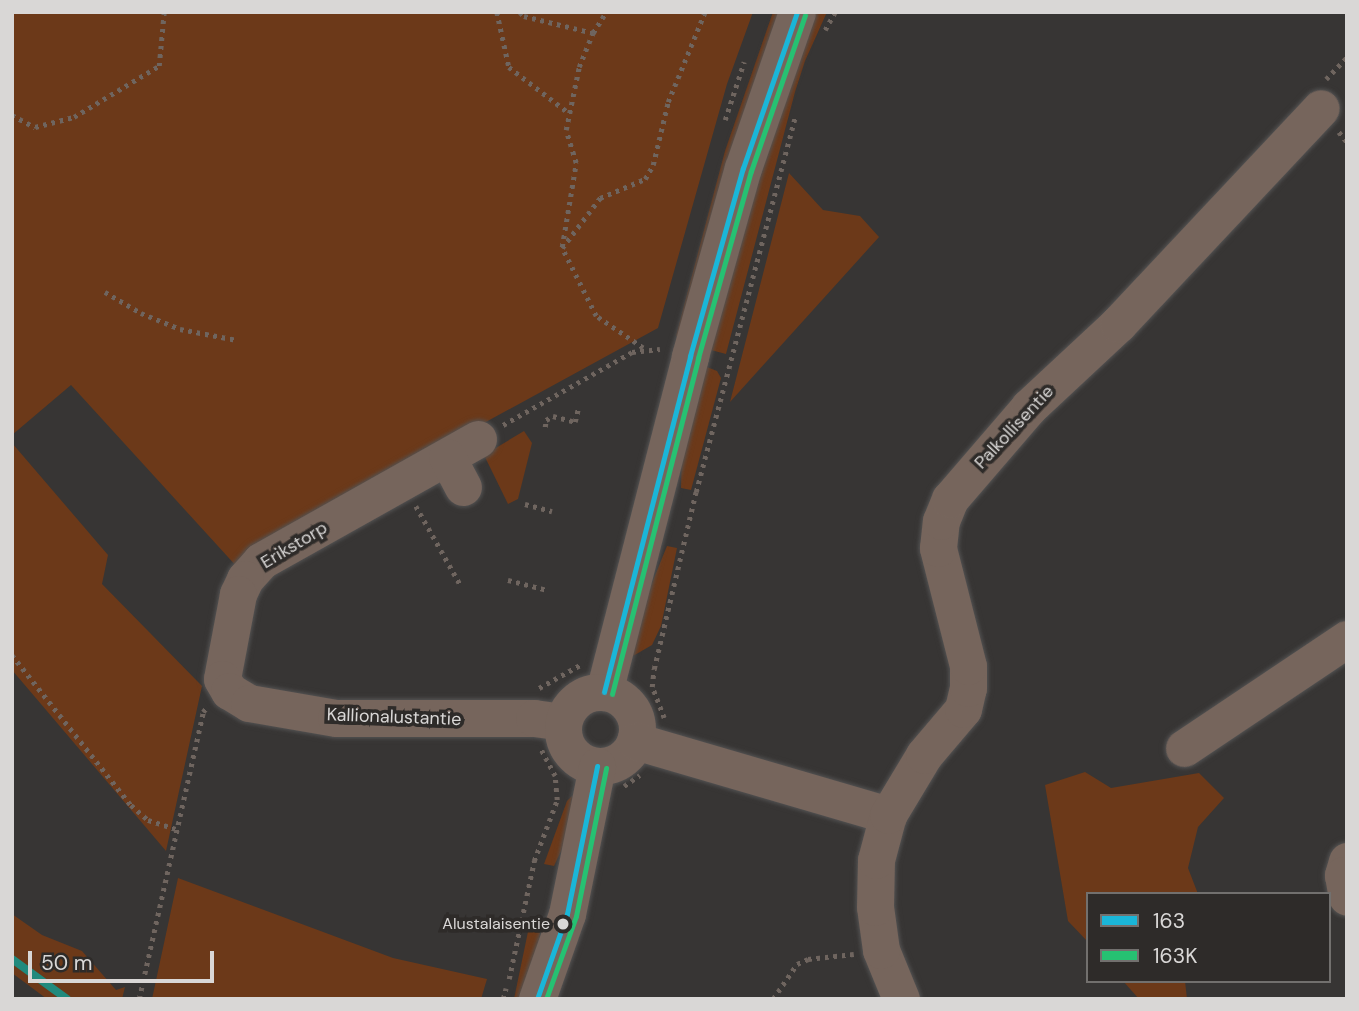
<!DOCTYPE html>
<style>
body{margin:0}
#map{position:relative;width:1359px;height:1011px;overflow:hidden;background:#373534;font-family:"DM Sans",sans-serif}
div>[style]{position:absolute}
.green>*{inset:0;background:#6c3919}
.stream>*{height:8px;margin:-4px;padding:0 4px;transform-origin:4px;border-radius:4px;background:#218a7d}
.path>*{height:4.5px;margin-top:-2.25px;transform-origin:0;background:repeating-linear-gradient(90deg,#6f655f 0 3.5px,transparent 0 8.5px)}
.roads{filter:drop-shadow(0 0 2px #535252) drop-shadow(0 0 2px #535252)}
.minor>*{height:37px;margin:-18.5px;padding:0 18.5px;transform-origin:18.5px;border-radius:18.5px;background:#76655c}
.minor>.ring{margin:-18.5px;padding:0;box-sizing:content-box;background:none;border:37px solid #76655c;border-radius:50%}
.bus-1>*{height:5px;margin:-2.5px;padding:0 2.5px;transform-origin:2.5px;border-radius:2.5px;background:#1ab6d8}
.bus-2>*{height:5px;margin:-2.5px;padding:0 2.5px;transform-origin:2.5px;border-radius:2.5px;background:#26c172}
.dots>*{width:19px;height:19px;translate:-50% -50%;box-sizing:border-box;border:4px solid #2e2b29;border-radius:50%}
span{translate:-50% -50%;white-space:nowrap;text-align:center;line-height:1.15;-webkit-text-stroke:7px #2e2b29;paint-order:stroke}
.bus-label{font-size:16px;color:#d9d7d6}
.right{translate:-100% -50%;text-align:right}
.street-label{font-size:18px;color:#d9d7d6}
.frame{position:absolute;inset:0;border:14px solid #d9d7d6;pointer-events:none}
.legend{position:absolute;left:1086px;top:892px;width:245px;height:91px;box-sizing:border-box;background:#2e2b29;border:2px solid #72706e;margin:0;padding:9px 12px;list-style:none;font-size:21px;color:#d9d7d6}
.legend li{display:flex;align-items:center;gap:14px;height:35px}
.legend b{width:35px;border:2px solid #72706e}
.scale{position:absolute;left:28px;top:951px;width:186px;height:32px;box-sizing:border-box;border:4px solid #d9d7d6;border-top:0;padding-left:9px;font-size:21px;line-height:24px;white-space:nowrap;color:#d9d7d6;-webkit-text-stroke:5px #2e2b29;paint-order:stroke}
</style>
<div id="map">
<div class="green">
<i style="clip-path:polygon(12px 12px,753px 12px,727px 84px,658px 328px,473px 429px,238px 568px,71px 385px,12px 435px)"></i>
<i style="clip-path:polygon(773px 12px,784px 12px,684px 338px,676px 336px,725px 151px)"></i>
<i style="clip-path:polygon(811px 12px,827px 12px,805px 61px,795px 92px,726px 354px,707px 349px,771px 129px)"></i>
<i style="clip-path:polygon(789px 173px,823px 210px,860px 216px,879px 237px,730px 402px)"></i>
<i style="clip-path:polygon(702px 365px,717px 371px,721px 378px,691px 490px,681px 488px,682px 444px)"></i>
<i style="clip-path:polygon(524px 431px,532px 443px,518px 499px,508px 504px,484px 455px)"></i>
<i style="clip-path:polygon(12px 443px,108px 555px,102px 584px,202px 686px,166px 851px,12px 670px)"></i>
<i style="clip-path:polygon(667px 546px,677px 548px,661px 626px,652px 645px,633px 656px,643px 605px)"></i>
<i style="clip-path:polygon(1085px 772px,1111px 788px,1199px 773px,1224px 798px,1198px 827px,1188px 868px,1198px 894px,1088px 894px,1088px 942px,1068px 921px,1045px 785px)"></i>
<i style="clip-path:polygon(572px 796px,570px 832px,554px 866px,544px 864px,567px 801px)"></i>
<i style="clip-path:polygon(178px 878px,393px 958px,487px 979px,481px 999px,152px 999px)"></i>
<i style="clip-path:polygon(12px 914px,42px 935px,82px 951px,116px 990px,125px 987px,122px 999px,47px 999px,12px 973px)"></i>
<i style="clip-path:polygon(530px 922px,541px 924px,538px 950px,522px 999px,514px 999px)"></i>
<i style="clip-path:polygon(1123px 981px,1185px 981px,1187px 999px,1139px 999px)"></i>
</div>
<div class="stream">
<i style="left:12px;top:959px;width:68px;rotate:36deg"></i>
</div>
<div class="path">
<i style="left:497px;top:12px;width:56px;rotate:77.7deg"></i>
<i style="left:509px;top:67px;width:76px;rotate:37.5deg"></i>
<i style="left:520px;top:12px;width:6px;rotate:45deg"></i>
<i style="left:524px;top:16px;width:71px;rotate:13.8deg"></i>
<i style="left:825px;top:30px;width:21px;rotate:-61deg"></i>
<i style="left:1326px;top:79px;width:30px;rotate:-46deg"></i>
<i style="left:12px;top:115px;width:26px;rotate:28deg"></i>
<i style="left:35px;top:127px;width:40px;rotate:-14.4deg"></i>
<i style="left:74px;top:117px;width:99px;rotate:-31deg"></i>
<i style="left:159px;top:66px;width:54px;rotate:-84.7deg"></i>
<i style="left:725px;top:120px;width:61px;rotate:-71.9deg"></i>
<i style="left:1339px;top:132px;width:13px;rotate:51deg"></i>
<i style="left:562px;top:247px;width:85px;rotate:-80.5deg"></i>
<i style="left:576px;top:163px;width:34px;rotate:-107deg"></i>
<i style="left:566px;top:130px;width:64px;rotate:-78.3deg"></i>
<i style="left:579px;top:67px;width:37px;rotate:-68deg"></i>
<i style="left:593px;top:33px;width:25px;rotate:-58deg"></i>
<i style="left:105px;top:292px;width:42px;rotate:30.3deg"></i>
<i style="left:141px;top:313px;width:42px;rotate:22.3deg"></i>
<i style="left:180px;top:329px;width:58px;rotate:10.9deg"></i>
<i style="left:643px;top:348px;width:57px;rotate:-145.8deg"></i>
<i style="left:596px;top:316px;width:76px;rotate:-116.6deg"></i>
<i style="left:562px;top:248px;width:63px;rotate:-52.8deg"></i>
<i style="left:600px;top:198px;width:49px;rotate:-22.9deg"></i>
<i style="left:645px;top:179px;width:16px;rotate:-60deg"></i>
<i style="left:653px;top:165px;width:65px;rotate:-76.6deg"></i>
<i style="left:668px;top:102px;width:97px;rotate:-67.7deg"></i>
<i style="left:503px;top:425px;width:148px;rotate:-29.5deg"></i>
<i style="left:632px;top:352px;width:28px;rotate:-6deg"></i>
<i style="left:545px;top:427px;width:7px;rotate:-82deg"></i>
<i style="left:546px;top:420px;width:8px;rotate:-30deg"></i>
<i style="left:553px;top:416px;width:23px;rotate:15deg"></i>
<i style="left:575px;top:422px;width:13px;rotate:-77deg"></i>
<i style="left:525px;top:504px;width:28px;rotate:15deg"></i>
<i style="left:416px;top:506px;width:90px;rotate:60.6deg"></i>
<i style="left:508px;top:580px;width:40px;rotate:14.4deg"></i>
<i style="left:12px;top:655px;width:191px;rotate:51.6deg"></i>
<i style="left:131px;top:805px;width:23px;rotate:41deg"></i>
<i style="left:148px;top:820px;width:29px;rotate:18deg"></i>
<i style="left:539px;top:688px;width:47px;rotate:-29.3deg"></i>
<i style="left:664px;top:718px;width:33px;rotate:-111deg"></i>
<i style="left:652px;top:687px;width:18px;rotate:-84deg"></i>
<i style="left:654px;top:669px;width:182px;rotate:-76.7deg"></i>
<i style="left:696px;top:492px;width:388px;rotate:-75.2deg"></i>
<i style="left:624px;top:786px;width:19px;rotate:-35deg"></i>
<i style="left:509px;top:979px;width:121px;rotate:-78deg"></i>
<i style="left:534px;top:861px;width:65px;rotate:-69.3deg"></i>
<i style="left:557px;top:800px;width:24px;rotate:-95deg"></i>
<i style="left:555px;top:776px;width:30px;rotate:-118deg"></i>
<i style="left:139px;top:999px;width:294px;rotate:-77.4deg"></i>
<i style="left:203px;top:712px;width:6px;rotate:-51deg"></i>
<i style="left:503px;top:999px;width:11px;rotate:-75deg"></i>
<i style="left:773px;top:999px;width:42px;rotate:-55.6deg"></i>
<i style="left:797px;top:964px;width:12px;rotate:-24deg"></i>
<i style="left:808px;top:959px;width:46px;rotate:-6.2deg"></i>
</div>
<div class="roads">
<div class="minor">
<i style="left:478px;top:439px;width:249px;rotate:150.7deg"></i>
<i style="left:261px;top:561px;width:24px;rotate:132deg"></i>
<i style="left:245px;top:579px;width:17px;rotate:115deg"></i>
<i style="left:238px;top:594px;width:86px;rotate:100.7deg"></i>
<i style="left:222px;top:679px;width:14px;rotate:60deg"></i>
<i style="left:229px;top:691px;width:23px;rotate:31deg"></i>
<i style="left:249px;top:703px;width:88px;rotate:9.8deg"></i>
<i style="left:336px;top:718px;width:198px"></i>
<i style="left:534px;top:718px;width:29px;rotate:8deg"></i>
<i style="left:447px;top:457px;width:34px;rotate:62deg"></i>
<i style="left:604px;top:692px;width:347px;rotate:-75.6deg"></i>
<i style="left:690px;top:356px;width:195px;rotate:-74.3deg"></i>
<i style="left:743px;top:168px;width:165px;rotate:-70.9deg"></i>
<i class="ring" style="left:563px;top:692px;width:37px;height:37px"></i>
<i style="left:635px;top:741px;width:264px;rotate:16.3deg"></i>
<i style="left:1184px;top:748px;width:196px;rotate:-33.8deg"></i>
<i style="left:1347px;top:861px;width:15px;rotate:106deg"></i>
<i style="left:1343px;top:875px;width:22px;rotate:80deg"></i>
<i style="left:537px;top:999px;width:90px;rotate:-70.6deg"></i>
<i style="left:567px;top:914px;width:151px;rotate:-78.5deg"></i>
<i style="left:901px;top:999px;width:53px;rotate:-112.2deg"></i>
<i style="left:881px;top:950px;width:43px;rotate:-97.9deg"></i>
<i style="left:875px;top:907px;width:47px;rotate:-88.8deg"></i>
<i style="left:876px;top:860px;width:47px;rotate:-75.1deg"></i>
<i style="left:888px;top:815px;width:70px;rotate:-59deg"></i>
<i style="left:924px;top:755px;width:60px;rotate:-49.7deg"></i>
<i style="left:963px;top:709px;width:22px;rotate:-77deg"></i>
<i style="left:968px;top:688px;width:22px;rotate:-90deg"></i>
<i style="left:968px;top:666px;width:122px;rotate:-104.3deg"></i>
<i style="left:938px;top:548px;width:27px;rotate:-84deg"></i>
<i style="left:941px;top:521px;width:24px;rotate:-68deg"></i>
<i style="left:950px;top:499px;width:121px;rotate:-49.3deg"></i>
<i style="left:1029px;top:407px;width:122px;rotate:-43deg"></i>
<i style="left:1118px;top:324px;width:296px;rotate:-46.8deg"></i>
</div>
</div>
<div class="bus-1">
<i style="left:604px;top:692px;width:347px;rotate:-75.6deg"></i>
<i style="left:690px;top:356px;width:195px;rotate:-74.3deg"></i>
<i style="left:743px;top:168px;width:165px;rotate:-70.9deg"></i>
<i style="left:537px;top:999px;width:90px;rotate:-70.6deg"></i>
<i style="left:567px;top:914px;width:151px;rotate:-78.5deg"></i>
</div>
<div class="bus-2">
<i style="left:612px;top:694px;width:347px;rotate:-75.6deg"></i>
<i style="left:698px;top:358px;width:194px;rotate:-74.2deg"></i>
<i style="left:751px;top:171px;width:165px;rotate:-70.9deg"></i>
<i style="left:546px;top:999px;width:88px;rotate:-70.1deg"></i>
<i style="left:576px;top:916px;width:151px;rotate:-78.5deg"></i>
</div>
<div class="dots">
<i style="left:563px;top:924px;background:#d9d7d6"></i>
</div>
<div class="bus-label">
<span class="right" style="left:550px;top:924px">Alustalaisentie</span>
</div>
<div class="street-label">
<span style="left:1014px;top:427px;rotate:-47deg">Palkollisentie</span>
<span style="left:294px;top:545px;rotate:-31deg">Erikstorp</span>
<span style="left:394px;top:717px;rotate:2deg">Kallionalustantie</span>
</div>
<div class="frame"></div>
<ul class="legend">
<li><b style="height:9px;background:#1ab6d8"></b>163</li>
<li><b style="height:9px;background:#26c172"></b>163K</li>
</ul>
<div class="scale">50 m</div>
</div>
